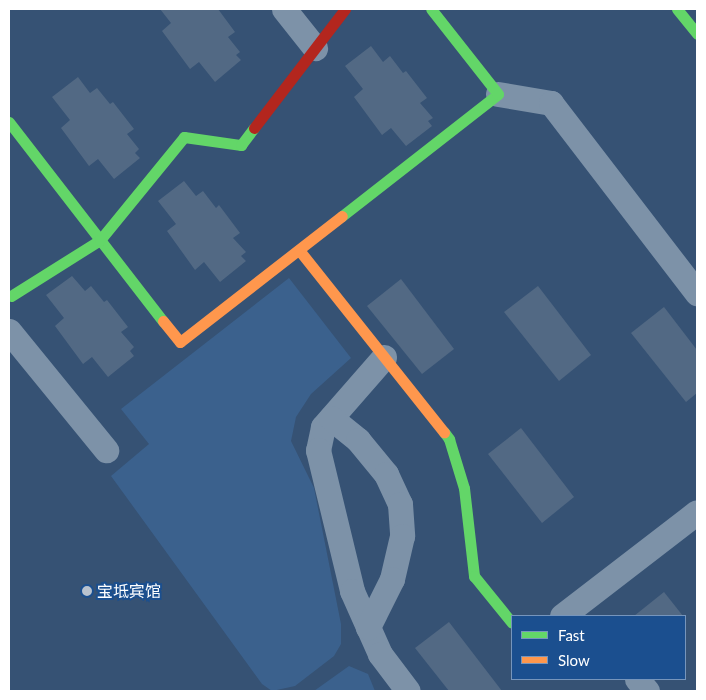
<!DOCTYPE html>
<meta charset="utf-8">
<style>
body{margin:0}
#map{position:relative;width:706px;height:700px;overflow:hidden;background:#365274;font-family:Lato,"Noto Sans SC",sans-serif}
div>[style]{position:absolute}
.water>*{inset:0;background:#3b618d}
.building>*{inset:0;background:#526984}
.street>*{height:25px;margin:-12.5px;padding:0 12.5px;transform-origin:12.5px;border-radius:12.5px;background:#7d92a8}
.fast>*{height:11px;margin:-5.5px;padding:0 5.5px;transform-origin:5.5px;border-radius:5.5px;background:#63d668}
.slow>*{height:11px;margin:-5.5px;padding:0 5.5px;transform-origin:5.5px;border-radius:5.5px;background:#ff974d}
.jam>*{height:11px;margin:-5.5px;padding:0 5.5px;transform-origin:5.5px;border-radius:5.5px;background:#b3261e}
.dots>*{width:14px;height:14px;translate:-50% -50%;box-sizing:border-box;border:2px solid #1b4f8f;border-radius:50%}
span{translate:-50% -50%;white-space:nowrap;text-align:center;line-height:1.15;-webkit-text-stroke:4px #1b4f8f;paint-order:stroke}
.poi-label{font-size:16px;color:#fff}
.left{translate:0 -50%;text-align:left}
.frame{position:absolute;inset:0;border:10px solid #fff;pointer-events:none}
.legend{position:absolute;left:511px;top:615px;width:175px;height:65px;box-sizing:border-box;background:#1b4f8f;border:1px solid #7695bc;margin:0;padding:6px 9px;list-style:none;font-size:15px;color:#fff}
.legend li{display:flex;align-items:center;gap:10px;height:25px}
.legend b{width:25px;border:1px solid #7695bc}
</style>
<div id="map">
<div class="water">
<i style="clip-path:polygon(289px 278px,351px 358px,311px 394px,296px 417px,291px 441px,314px 488px,341px 624px,341px 644px,334px 656px,295px 686px,272px 691px,262px 684px,111px 476px,149px 444px,121px 409px)"></i>
<i style="clip-path:polygon(349px 666px,368px 674px,375px 691px,314px 691px)"></i>
</div>
<div class="building">
<i style="clip-path:polygon(160px 9px,218px 9px,235px 32px,228px 37px,240px 52px,236px 55px,241px 60px,215px 82px,199px 62px,190px 69px,162px 31px,171px 23px)"></i>
<i style="clip-path:polygon(371px 46px,383px 62px,390px 56px,403px 73px,406px 71px,427px 98px,420px 103px,433px 118px,428px 121px,432px 126px,406px 146px,391px 128px,382px 135px,354px 97px,363px 89px,345px 66px)"></i>
<i style="clip-path:polygon(78px 77px,90px 93px,97px 88px,110px 104px,113px 102px,134px 129px,127px 134px,139px 149px,135px 153px,140px 158px,114px 179px,98px 159px,89px 166px,61px 128px,70px 120px,52px 97px)"></i>
<i style="clip-path:polygon(184px 181px,196px 196px,203px 191px,216px 208px,219px 205px,240px 233px,233px 238px,246px 252px,241px 256px,246px 261px,220px 282px,204px 262px,195px 270px,167px 231px,176px 224px,158px 201px)"></i>
<i style="clip-path:polygon(72px 276px,85px 291px,91px 286px,104px 302px,107px 300px,128px 327px,121px 332px,134px 347px,130px 351px,134px 356px,108px 377px,92px 357px,83px 364px,55px 326px,64px 318px,46px 295px)"></i>
<i style="clip-path:polygon(401px 279px,454px 349px,422px 374px,367px 306px)"></i>
<i style="clip-path:polygon(538px 286px,591px 355px,559px 381px,504px 312px)"></i>
<i style="clip-path:polygon(664px 307px,697px 350px,697px 393px,686px 402px,631px 333px)"></i>
<i style="clip-path:polygon(521px 428px,574px 497px,542px 523px,488px 454px)"></i>
<i style="clip-path:polygon(664px 592px,683px 616px,634px 616px)"></i>
<i style="clip-path:polygon(449px 622px,502px 691px,449px 691px,415px 648px)"></i>
</div>
<div class="street">
<i style="left:284px;top:9px;width:50px;rotate:51.5deg"></i>
<i style="left:498px;top:94px;width:54px;rotate:9.6deg"></i>
<i style="left:551px;top:103px;width:240px;rotate:52.5deg"></i>
<i style="left:9px;top:331px;width:154px;rotate:50.8deg"></i>
<i style="left:384px;top:357px;width:93px;rotate:131.1deg"></i>
<i style="left:323px;top:427px;width:24px;rotate:102deg"></i>
<i style="left:318px;top:450px;width:145px;rotate:76.4deg"></i>
<i style="left:352px;top:591px;width:69px;rotate:66deg"></i>
<i style="left:380px;top:654px;width:46px;rotate:52.9deg"></i>
<i style="left:331px;top:418px;width:35px;rotate:39deg"></i>
<i style="left:358px;top:440px;width:44px;rotate:50.5deg"></i>
<i style="left:386px;top:474px;width:33px;rotate:65deg"></i>
<i style="left:400px;top:504px;width:32px;rotate:86deg"></i>
<i style="left:402px;top:536px;width:44px;rotate:103.1deg"></i>
<i style="left:392px;top:579px;width:54px;rotate:116.6deg"></i>
<i style="left:562px;top:616px;width:170px;rotate:-37.6deg"></i>
<i style="left:637px;top:679px;width:16px;rotate:50deg"></i>
</div>
<div class="fast">
<i style="left:677px;top:9px;width:32px;rotate:51deg"></i>
<i style="left:9px;top:122px;width:252px;rotate:52.3deg"></i>
<i style="left:342px;top:216px;width:198px;rotate:-38deg"></i>
<i style="left:498px;top:94px;width:108px;rotate:-128.2deg"></i>
<i style="left:11px;top:296px;width:105px;rotate:-32.2deg"></i>
<i style="left:100px;top:240px;width:133px;rotate:-50.8deg"></i>
<i style="left:184px;top:137px;width:58px;rotate:8deg"></i>
<i style="left:241px;top:145px;width:21px;rotate:-53deg"></i>
<i style="left:444px;top:432px;width:9px;rotate:54deg"></i>
<i style="left:449px;top:439px;width:51px;rotate:73deg"></i>
<i style="left:464px;top:488px;width:89px;rotate:83.5deg"></i>
<i style="left:474px;top:576px;width:60px;rotate:51deg"></i>
</div>
<div class="slow">
<i style="left:299px;top:250px;width:233px;rotate:51.5deg"></i>
<i style="left:163px;top:321px;width:27px;rotate:51deg"></i>
<i style="left:180px;top:342px;width:205px;rotate:-37.9deg"></i>
</div>
<div class="jam">
<i style="left:254px;top:128px;width:150px;rotate:-52.6deg"></i>
</div>
<div class="dots">
<i style="left:87px;top:591px;background:#b9c2ce"></i>
</div>
<div class="poi-label">
<span class="left" style="left:97px;top:591px">宝坻宾馆</span>
</div>
<div class="frame"></div>
<ul class="legend">
<li><b style="height:6px;background:#63d668"></b>Fast</li>
<li><b style="height:6px;background:#ff974d"></b>Slow</li>
</ul>
</div>
